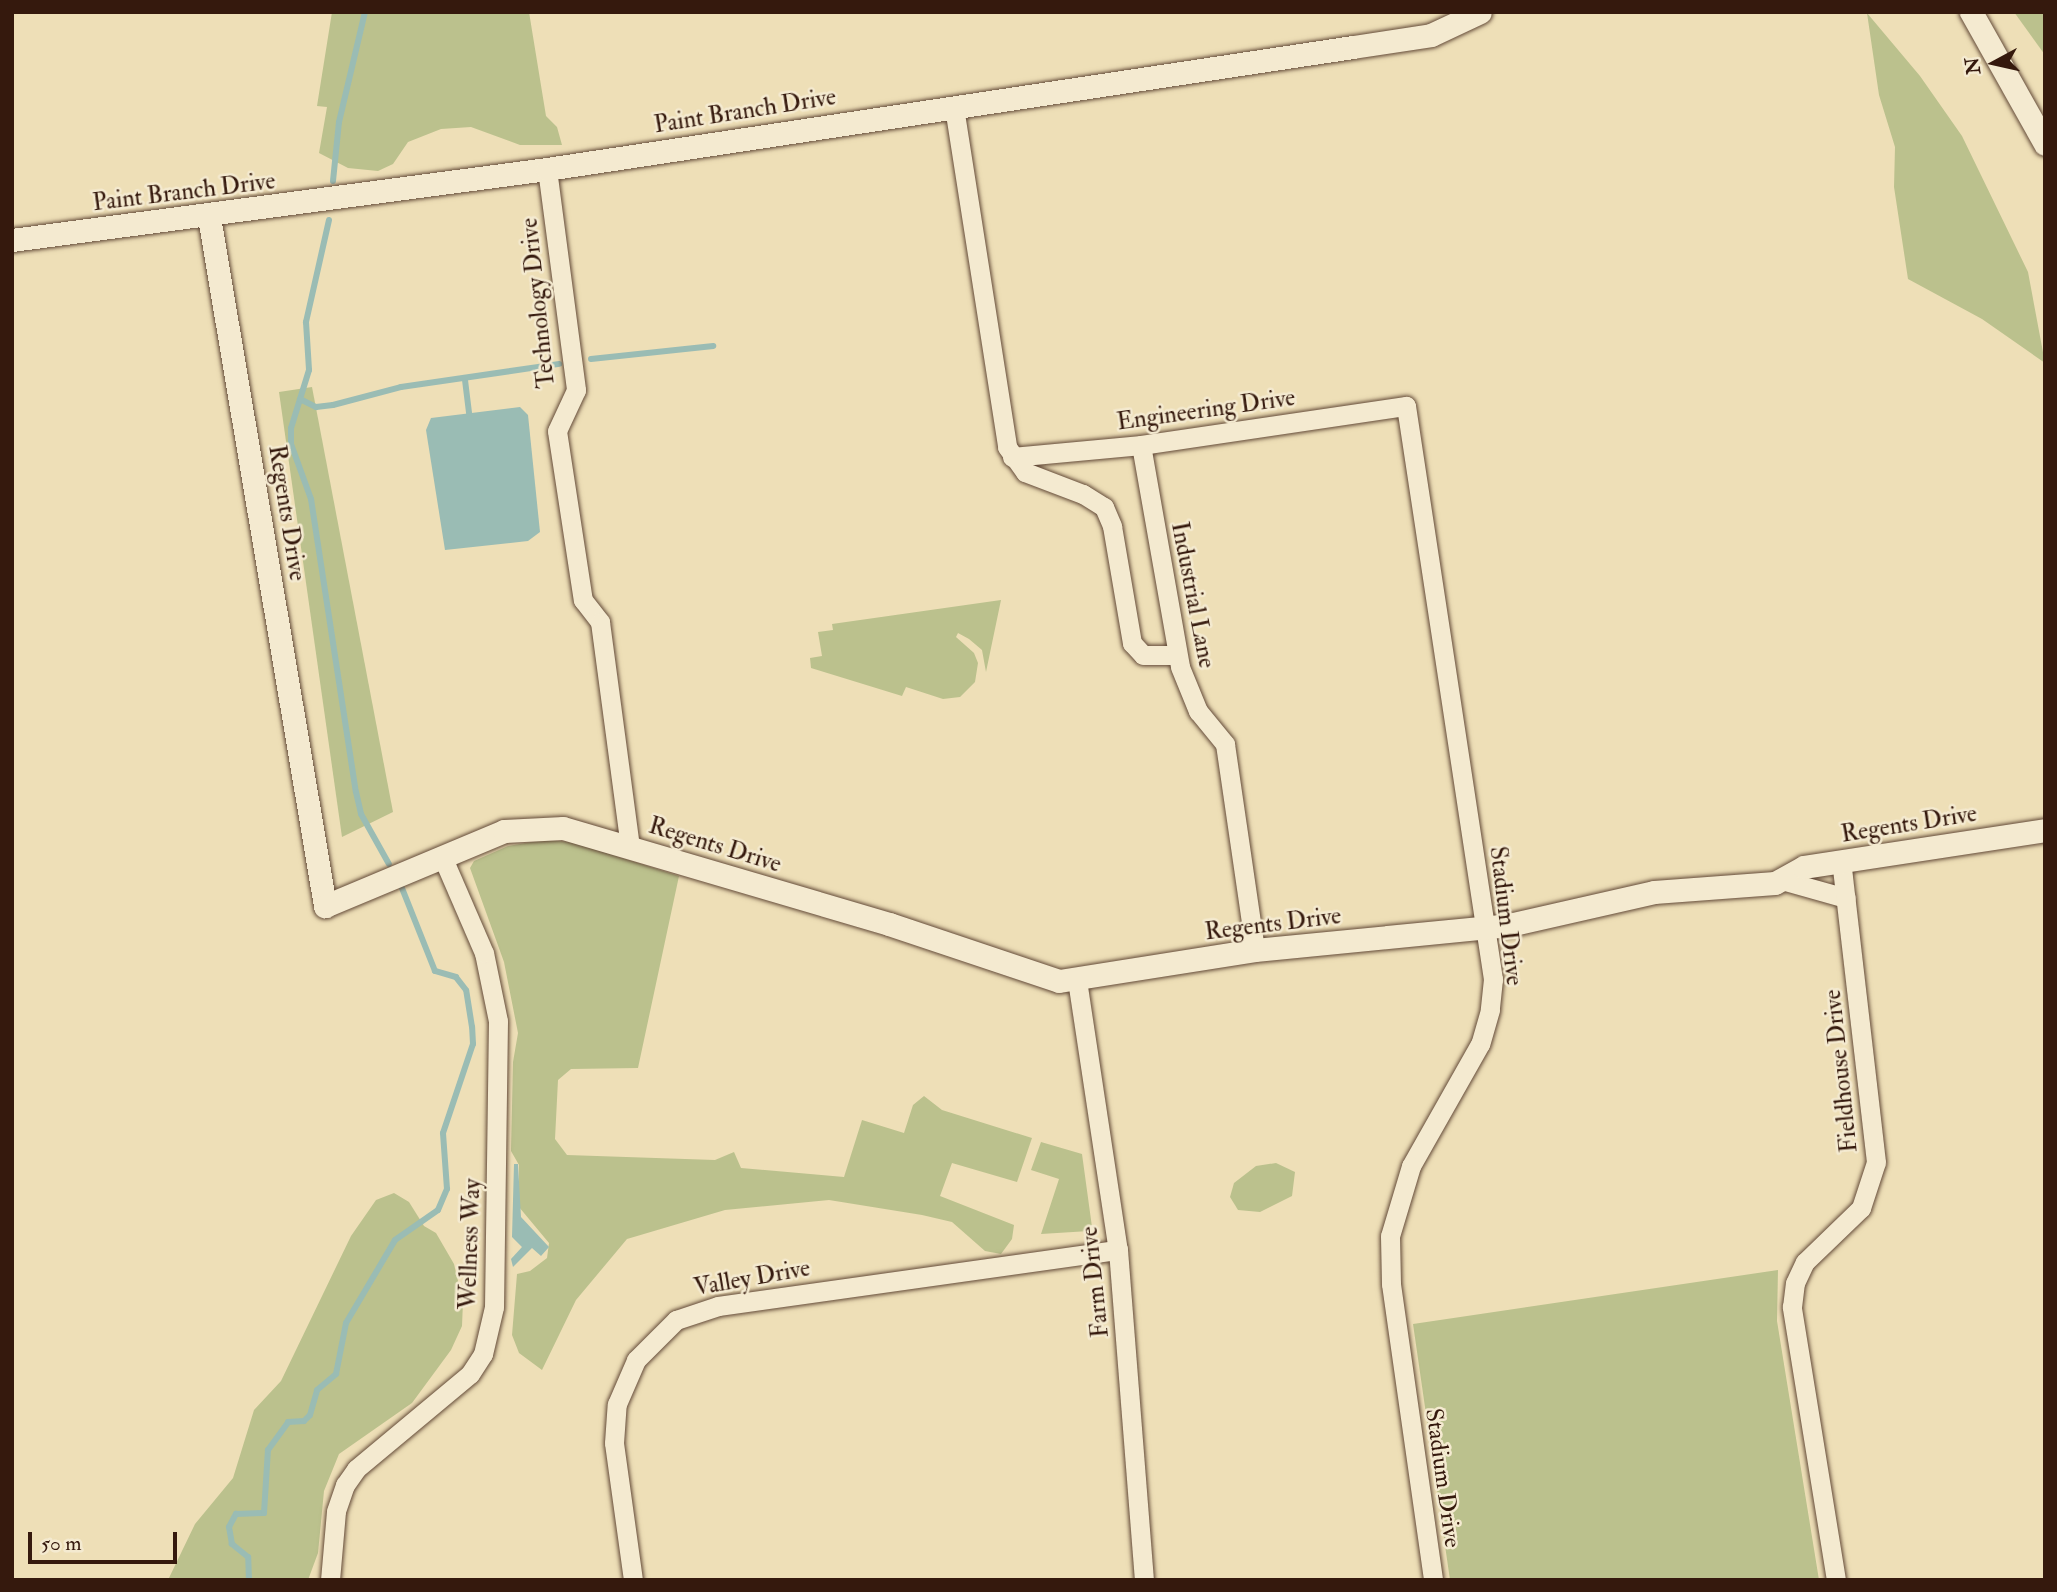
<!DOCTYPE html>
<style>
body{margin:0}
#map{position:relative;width:2057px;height:1592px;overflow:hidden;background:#eedfb7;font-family:"IM FELL Double Pica",serif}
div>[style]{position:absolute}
.green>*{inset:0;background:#bbc18d}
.water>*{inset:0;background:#9abcb4}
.stream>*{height:6px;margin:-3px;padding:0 3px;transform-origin:3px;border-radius:3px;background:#9abcb4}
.roads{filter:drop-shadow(0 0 2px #634a38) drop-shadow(0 0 2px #634a38)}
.minor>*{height:19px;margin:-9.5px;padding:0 9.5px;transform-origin:9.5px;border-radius:9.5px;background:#f4ead0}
.tertiary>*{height:23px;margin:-11.5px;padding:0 11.5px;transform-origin:11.5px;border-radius:11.5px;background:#f4ead0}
span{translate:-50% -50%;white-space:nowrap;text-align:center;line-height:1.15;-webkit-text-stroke:5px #f4ead0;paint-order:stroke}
.street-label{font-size:24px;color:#35190d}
.frame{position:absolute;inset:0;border:14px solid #35190d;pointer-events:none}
.north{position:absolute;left:1959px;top:28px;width:70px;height:70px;-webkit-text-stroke:5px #f4ead0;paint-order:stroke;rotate:262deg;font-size:19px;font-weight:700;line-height:28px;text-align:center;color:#35190d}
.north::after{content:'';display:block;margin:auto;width:24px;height:32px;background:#35190d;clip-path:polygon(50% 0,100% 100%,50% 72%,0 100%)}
.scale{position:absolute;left:28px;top:1532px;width:149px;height:32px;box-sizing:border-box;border:4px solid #35190d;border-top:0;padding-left:9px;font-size:21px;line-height:24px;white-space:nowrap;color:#35190d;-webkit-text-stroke:5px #f4ead0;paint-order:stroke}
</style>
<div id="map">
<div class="green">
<i style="clip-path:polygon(332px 12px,529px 12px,546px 116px,557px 127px,562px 145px,520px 145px,471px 127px,441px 129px,408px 142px,393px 164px,378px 171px,348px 168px,319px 153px,327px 107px,317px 106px)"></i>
<i style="clip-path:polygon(2014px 12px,2045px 12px,2045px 55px)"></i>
<i style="clip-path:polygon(1867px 13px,1920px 76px,1962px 136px,2028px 272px,2045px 363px,1982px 319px,1908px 279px,1894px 187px,1895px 147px,1879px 95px)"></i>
<i style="clip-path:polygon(312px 387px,393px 812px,342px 837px,279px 392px)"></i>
<i style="clip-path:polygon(1001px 600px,986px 672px,982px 650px,969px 639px,958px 633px,956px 637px,974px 653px,978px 663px,975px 682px,960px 697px,943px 699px,906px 687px,902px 696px,811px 668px,810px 658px,822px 656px,818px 632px,833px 630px,832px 624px)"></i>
<i style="clip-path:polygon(544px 840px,572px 842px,679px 876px,638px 1068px,571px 1069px,558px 1080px,555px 1139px,567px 1155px,715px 1160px,734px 1152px,741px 1168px,844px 1177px,862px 1120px,904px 1133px,913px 1105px,924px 1096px,942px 1110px,1032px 1138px,1017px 1182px,952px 1163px,940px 1196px,1014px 1225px,1012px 1239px,1001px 1254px,985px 1251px,952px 1222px,922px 1215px,829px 1200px,725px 1210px,627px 1239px,576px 1300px,542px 1370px,519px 1353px,512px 1335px,517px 1274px,530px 1271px,547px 1258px,549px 1243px,519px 1207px,519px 1165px,511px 1151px,513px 1062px,518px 1033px,504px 962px,470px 868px,474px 861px,508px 846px)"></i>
<i style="clip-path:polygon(1041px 1142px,1082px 1154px,1092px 1227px,1089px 1231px,1041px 1234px,1059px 1179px,1031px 1170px)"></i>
<i style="clip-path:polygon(1276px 1163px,1295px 1172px,1292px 1196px,1260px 1212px,1238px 1210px,1230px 1197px,1234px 1183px,1256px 1166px)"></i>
<i style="clip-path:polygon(394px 1193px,409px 1202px,424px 1226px,436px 1233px,454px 1264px,463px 1302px,462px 1326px,451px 1350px,412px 1403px,339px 1454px,324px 1491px,318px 1553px,308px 1580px,168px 1580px,195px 1524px,233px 1478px,254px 1410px,281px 1381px,351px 1236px,376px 1200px)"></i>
<i style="clip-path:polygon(1778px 1270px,1777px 1321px,1819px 1580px,1450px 1580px,1413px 1324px)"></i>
</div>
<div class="water">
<i style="clip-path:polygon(520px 407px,528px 415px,540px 532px,528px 541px,445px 550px,426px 430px,431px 418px)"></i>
<i style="clip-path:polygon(514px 1164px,518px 1164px,521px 1217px,549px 1247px,541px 1256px,532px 1248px,513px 1267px,511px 1259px,522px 1247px,512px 1237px)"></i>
</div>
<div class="stream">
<i style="left:333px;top:181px;width:59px;rotate:-84.2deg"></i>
<i style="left:339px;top:122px;width:113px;rotate:-76.7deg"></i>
<i style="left:329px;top:220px;width:105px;rotate:102.7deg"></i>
<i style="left:306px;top:322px;width:48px;rotate:86.4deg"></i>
<i style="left:309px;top:370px;width:61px;rotate:107.2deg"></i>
<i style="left:291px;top:428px;width:16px;rotate:90deg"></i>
<i style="left:291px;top:444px;width:59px;rotate:70deg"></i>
<i style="left:311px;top:499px;width:296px;rotate:81.3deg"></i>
<i style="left:356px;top:792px;width:23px;rotate:77deg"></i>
<i style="left:361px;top:814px;width:57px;rotate:60.8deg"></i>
<i style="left:591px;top:359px;width:123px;rotate:-6.1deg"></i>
<i style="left:465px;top:380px;width:34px;rotate:83deg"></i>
<i style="left:300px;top:399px;width:18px;rotate:27deg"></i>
<i style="left:316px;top:407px;width:17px;rotate:-7deg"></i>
<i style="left:333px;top:405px;width:70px;rotate:-14.8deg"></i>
<i style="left:401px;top:387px;width:160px;rotate:-8.3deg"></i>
<i style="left:249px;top:1580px;width:23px;rotate:-92deg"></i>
<i style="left:248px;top:1557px;width:21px;rotate:-141deg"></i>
<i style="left:232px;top:1544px;width:17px;rotate:-100deg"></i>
<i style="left:229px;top:1527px;width:15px;rotate:-62deg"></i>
<i style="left:236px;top:1514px;width:28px;rotate:-2deg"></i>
<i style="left:264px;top:1513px;width:63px;rotate:-86.4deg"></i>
<i style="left:268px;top:1450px;width:34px;rotate:-54deg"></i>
<i style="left:288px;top:1422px;width:16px;rotate:-4deg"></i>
<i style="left:304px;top:1421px;width:8px;rotate:-45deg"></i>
<i style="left:310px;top:1415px;width:26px;rotate:-74deg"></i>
<i style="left:317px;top:1390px;width:25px;rotate:-40deg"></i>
<i style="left:336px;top:1374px;width:52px;rotate:-78.9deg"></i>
<i style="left:346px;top:1323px;width:96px;rotate:-59.4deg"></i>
<i style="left:395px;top:1240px;width:52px;rotate:-34.9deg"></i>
<i style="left:438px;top:1210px;width:23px;rotate:-67deg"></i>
<i style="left:447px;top:1189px;width:56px;rotate:-94.1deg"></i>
<i style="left:443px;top:1133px;width:94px;rotate:-71.4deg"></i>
<i style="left:473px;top:1044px;width:17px;rotate:-93deg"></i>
<i style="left:472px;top:1027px;width:37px;rotate:-99deg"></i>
<i style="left:466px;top:990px;width:16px;rotate:-128deg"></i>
<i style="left:456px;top:977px;width:22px;rotate:-164deg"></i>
<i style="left:435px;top:971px;width:89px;rotate:-111.7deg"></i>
</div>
<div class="roads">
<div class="minor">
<i style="left:954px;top:107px;width:344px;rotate:81.1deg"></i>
<i style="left:1007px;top:447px;width:31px;rotate:54deg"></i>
<i style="left:1025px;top:472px;width:62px;rotate:20.8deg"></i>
<i style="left:1083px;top:494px;width:25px;rotate:32deg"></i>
<i style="left:1104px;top:507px;width:21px;rotate:67deg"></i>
<i style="left:1112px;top:526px;width:119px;rotate:80.3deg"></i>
<i style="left:1132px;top:643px;width:16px;rotate:47deg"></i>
<i style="left:1143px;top:655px;width:34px"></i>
<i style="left:547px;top:169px;width:223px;rotate:82.5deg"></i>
<i style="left:576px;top:390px;width:45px;rotate:114.9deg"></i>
<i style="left:557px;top:431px;width:171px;rotate:81.3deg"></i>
<i style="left:583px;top:600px;width:28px;rotate:52deg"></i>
<i style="left:600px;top:622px;width:227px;rotate:82.4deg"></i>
<i style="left:1141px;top:445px;width:225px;rotate:80deg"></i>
<i style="left:1180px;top:667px;width:48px;rotate:67.8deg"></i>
<i style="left:1198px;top:711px;width:43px;rotate:50.7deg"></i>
<i style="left:1225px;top:744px;width:208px;rotate:81.7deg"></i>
<i style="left:1012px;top:457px;width:130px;rotate:-5.3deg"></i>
<i style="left:1141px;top:445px;width:268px;rotate:-8.4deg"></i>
<i style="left:1406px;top:406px;width:580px;rotate:81.37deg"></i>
<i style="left:1493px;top:979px;width:31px;rotate:96deg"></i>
<i style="left:1490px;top:1010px;width:35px;rotate:106deg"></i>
<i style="left:1480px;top:1044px;width:140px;rotate:119.5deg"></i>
<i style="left:1411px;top:1166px;width:73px;rotate:106.7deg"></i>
<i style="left:1390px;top:1236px;width:48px;rotate:88.8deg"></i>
<i style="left:1391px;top:1284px;width:299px;rotate:81.9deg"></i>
<i style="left:1785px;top:881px;width:63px;rotate:15.6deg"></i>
<i style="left:1077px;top:980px;width:273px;rotate:81.4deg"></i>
<i style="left:1118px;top:1250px;width:331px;rotate:85.5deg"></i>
<i style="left:330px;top:1580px;width:69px;rotate:-85deg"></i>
<i style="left:336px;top:1511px;width:28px;rotate:-71deg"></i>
<i style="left:345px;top:1485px;width:19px;rotate:-55deg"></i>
<i style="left:356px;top:1469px;width:148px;rotate:-39.8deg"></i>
<i style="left:470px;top:1374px;width:24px;rotate:-57deg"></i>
<i style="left:483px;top:1354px;width:48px;rotate:-76.8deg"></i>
<i style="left:494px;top:1307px;width:286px;rotate:-89.2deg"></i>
<i style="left:498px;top:1021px;width:69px;rotate:-101.6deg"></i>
<i style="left:484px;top:953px;width:106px;rotate:-113.4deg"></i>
<i style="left:633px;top:1580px;width:138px;rotate:-97.9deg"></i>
<i style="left:614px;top:1443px;width:39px;rotate:-86deg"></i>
<i style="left:617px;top:1404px;width:48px;rotate:-66.6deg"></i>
<i style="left:636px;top:1360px;width:57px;rotate:-45deg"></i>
<i style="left:676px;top:1320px;width:44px;rotate:-18.4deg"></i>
<i style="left:718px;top:1306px;width:404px;rotate:-8deg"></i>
<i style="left:1836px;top:1580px;width:277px;rotate:-99.2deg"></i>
<i style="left:1792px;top:1307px;width:24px;rotate:-83deg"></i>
<i style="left:1795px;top:1283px;width:23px;rotate:-65deg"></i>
<i style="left:1805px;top:1262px;width:78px;rotate:-44deg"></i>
<i style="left:1861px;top:1208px;width:48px;rotate:-71.9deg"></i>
<i style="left:1876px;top:1162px;width:303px;rotate:-96.6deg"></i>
</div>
<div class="tertiary">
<i style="left:1971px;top:12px;width:151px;rotate:60.7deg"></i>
<i style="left:209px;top:217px;width:699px;rotate:80.44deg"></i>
<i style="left:325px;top:906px;width:194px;rotate:-22.7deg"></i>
<i style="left:504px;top:831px;width:59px;rotate:-2.9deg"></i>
<i style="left:563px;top:828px;width:340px;rotate:16.4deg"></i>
<i style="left:889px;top:924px;width:179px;rotate:18.5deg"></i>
<i style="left:1059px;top:981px;width:198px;rotate:-9deg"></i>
<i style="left:1255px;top:950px;width:255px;rotate:-5.6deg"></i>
<i style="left:1509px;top:925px;width:149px;rotate:-12.8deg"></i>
<i style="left:1654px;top:892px;width:121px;rotate:-4.3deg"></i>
<i style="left:1775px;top:883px;width:33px;rotate:-29deg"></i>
<i style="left:1804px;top:867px;width:244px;rotate:-8.7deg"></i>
<i style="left:12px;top:240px;width:540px;rotate:-7.56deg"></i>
<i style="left:547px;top:169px;width:815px;rotate:-8.61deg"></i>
<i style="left:1353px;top:47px;width:79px;rotate:-8.7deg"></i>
<i style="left:1431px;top:35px;width:54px;rotate:-25.1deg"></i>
</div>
</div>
<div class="street-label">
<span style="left:745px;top:111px;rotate:-9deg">Paint Branch Drive</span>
<span style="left:184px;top:192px;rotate:-7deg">Paint Branch Drive</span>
<span style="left:538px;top:303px;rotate:-96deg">Technology Drive</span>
<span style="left:1206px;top:410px;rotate:-8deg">Engineering Drive</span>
<span style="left:287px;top:513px;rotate:81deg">Regents Drive</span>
<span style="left:1193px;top:595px;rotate:79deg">Industrial Lane</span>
<span style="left:1909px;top:824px;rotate:-9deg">Regents Drive</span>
<span style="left:715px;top:845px;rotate:17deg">Regents Drive</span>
<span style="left:1506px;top:916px;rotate:83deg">Stadium Drive</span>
<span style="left:1273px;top:924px;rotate:-7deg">Regents Drive</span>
<span style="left:1841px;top:1071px;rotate:-96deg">Fieldhouse Drive</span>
<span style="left:470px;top:1244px;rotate:-88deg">Wellness Way</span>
<span style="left:752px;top:1278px;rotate:-10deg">Valley Drive</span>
<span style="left:1095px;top:1282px;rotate:-96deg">Farm Drive</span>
<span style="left:1443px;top:1478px;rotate:82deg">Stadium Drive</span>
</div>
<div class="frame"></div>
<div class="north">N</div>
<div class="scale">50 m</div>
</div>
